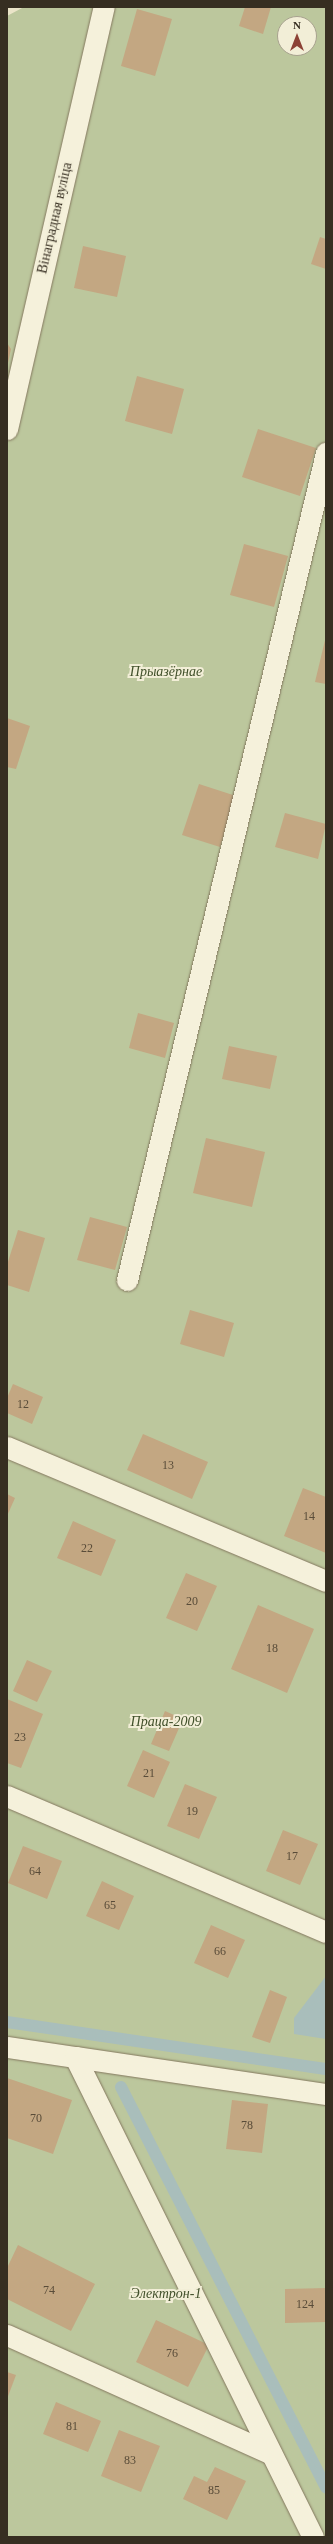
<!DOCTYPE html>
<meta charset="utf-8">
<style>
body{margin:0}
#map{position:relative;width:333px;height:2544px;overflow:hidden;background:#eae4c8;font-family:Georgia,serif}
div>[style]{position:absolute}
.green>*{inset:0;background:#bcc79d}
.water>*{inset:0;background:#a9bebb}
.stream>*{height:12px;margin:-6px;padding:0 6px;transform-origin:6px;border-radius:6px;background:#a9bebb}
.building>*{inset:0;background:#c3a782}
.roads{filter:drop-shadow(0 0 1px #84785f) drop-shadow(0 0 1px #84785f)}
.service>*{height:21px;margin:-10.5px;padding:0 10.5px;transform-origin:10.5px;border-radius:10.5px;background:#f5f1db}
span{translate:-50% -50%;white-space:nowrap;text-align:center;line-height:1.15;-webkit-text-stroke:4px #f2eed7;paint-order:stroke}
.number-label{font-size:12px;color:#594c39}
.number-label span{-webkit-text-stroke-width:0}
.street-label{font-size:14px;color:#362e21}
.park-label{font-size:14px;color:#41502a;font-style:italic}
.frame{position:absolute;inset:0;border:8px solid #362e21;pointer-events:none}
.north{position:absolute;left:277px;top:16px;width:40px;height:40px;box-sizing:border-box;background:#f2eed7;border:1px solid #a7a18e;border-radius:50%;rotate:0deg;font-size:11px;font-weight:700;line-height:16px;text-align:center;color:#362e21}
.north::after{content:'';display:block;margin:auto;width:14px;height:18px;background:#8c4236;clip-path:polygon(50% 0,100% 100%,50% 72%,0 100%)}
</style>
<div id="map">
<div class="green">
<i style="clip-path:polygon(evenodd,24px 7px,326px 7px,326px 2537px,7px 2537px,7px 16px,24px 7px,285px 24px,309px 24px,309px 48px,285px 48px,285px 24px)"></i>
</div>
<div class="water">
<i style="clip-path:polygon(326px 1976px,326px 2039px,294px 2034px,294px 2018px)"></i>
</div>
<div class="stream">
<i style="left:7px;top:2022px;width:322px;rotate:8.4deg"></i>
<i style="left:121px;top:2087px;width:450px;rotate:62.9deg"></i>
</div>
<div class="building">
<i style="clip-path:polygon(245px 7px,271px 7px,263px 34px,239px 26px)"></i>
<i style="clip-path:polygon(137px 9px,172px 19px,155px 76px,121px 66px)"></i>
<i style="clip-path:polygon(320px 237px,326px 239px,326px 269px,311px 264px)"></i>
<i style="clip-path:polygon(83px 246px,126px 256px,117px 297px,74px 288px)"></i>
<i style="clip-path:polygon(7px 343px,11px 349px,8px 363px,7px 363px)"></i>
<i style="clip-path:polygon(137px 376px,184px 389px,172px 434px,125px 421px)"></i>
<i style="clip-path:polygon(258px 429px,316px 448px,300px 496px,242px 477px)"></i>
<i style="clip-path:polygon(244px 544px,288px 556px,274px 607px,230px 595px)"></i>
<i style="clip-path:polygon(326px 636px,326px 684px,315px 682px)"></i>
<i style="clip-path:polygon(7px 718px,30px 726px,16px 769px,7px 767px)"></i>
<i style="clip-path:polygon(199px 784px,236px 796px,220px 847px,182px 835px)"></i>
<i style="clip-path:polygon(285px 813px,326px 824px,318px 859px,275px 847px)"></i>
<i style="clip-path:polygon(138px 1013px,174px 1023px,165px 1058px,129px 1048px)"></i>
<i style="clip-path:polygon(229px 1046px,277px 1056px,270px 1089px,222px 1079px)"></i>
<i style="clip-path:polygon(206px 1138px,265px 1152px,252px 1207px,193px 1193px)"></i>
<i style="clip-path:polygon(90px 1217px,127px 1227px,115px 1270px,77px 1260px)"></i>
<i style="clip-path:polygon(18px 1230px,45px 1238px,29px 1292px,7px 1285px,7px 1265px)"></i>
<i style="clip-path:polygon(190px 1310px,234px 1323px,224px 1357px,180px 1344px)"></i>
<i style="clip-path:polygon(13px 1384px,43px 1397px,32px 1424px,7px 1413px,7px 1398px)"></i>
<i style="clip-path:polygon(143px 1434px,208px 1462px,192px 1499px,127px 1470px)"></i>
<i style="clip-path:polygon(303px 1488px,326px 1497px,326px 1553px,284px 1536px)"></i>
<i style="clip-path:polygon(7px 1494px,15px 1498px,7px 1516px)"></i>
<i style="clip-path:polygon(73px 1521px,116px 1540px,101px 1576px,57px 1558px)"></i>
<i style="clip-path:polygon(186px 1573px,217px 1586px,197px 1631px,166px 1618px)"></i>
<i style="clip-path:polygon(258px 1605px,314px 1629px,287px 1693px,231px 1669px)"></i>
<i style="clip-path:polygon(27px 1660px,52px 1671px,37px 1702px,13px 1691px)"></i>
<i style="clip-path:polygon(7px 1699px,43px 1714px,21px 1768px,7px 1763px)"></i>
<i style="clip-path:polygon(165px 1711px,183px 1719px,169px 1751px,151px 1744px)"></i>
<i style="clip-path:polygon(143px 1750px,170px 1762px,154px 1798px,127px 1786px)"></i>
<i style="clip-path:polygon(185px 1784px,217px 1797px,199px 1839px,167px 1826px)"></i>
<i style="clip-path:polygon(283px 1830px,318px 1844px,300px 1885px,266px 1871px)"></i>
<i style="clip-path:polygon(23px 1846px,62px 1861px,47px 1899px,8px 1883px)"></i>
<i style="clip-path:polygon(102px 1881px,134px 1896px,119px 1930px,86px 1916px)"></i>
<i style="clip-path:polygon(211px 1925px,245px 1940px,228px 1978px,194px 1963px)"></i>
<i style="clip-path:polygon(270px 1990px,287px 1997px,270px 2043px,252px 2037px)"></i>
<i style="clip-path:polygon(7px 2078px,72px 2100px,53px 2154px,7px 2138px)"></i>
<i style="clip-path:polygon(232px 2100px,268px 2104px,262px 2153px,226px 2149px)"></i>
<i style="clip-path:polygon(18px 2245px,95px 2284px,71px 2331px,7px 2299px,7px 2268px)"></i>
<i style="clip-path:polygon(326px 2288px,326px 2322px,285px 2323px,285px 2289px)"></i>
<i style="clip-path:polygon(156px 2320px,209px 2345px,188px 2387px,136px 2362px)"></i>
<i style="clip-path:polygon(7px 2372px,16px 2375px,7px 2399px)"></i>
<i style="clip-path:polygon(56px 2402px,101px 2421px,88px 2452px,43px 2434px)"></i>
<i style="clip-path:polygon(119px 2430px,160px 2446px,141px 2492px,101px 2476px)"></i>
<i style="clip-path:polygon(215px 2467px,246px 2481px,227px 2520px,183px 2499px,194px 2476px,207px 2482px)"></i>
</div>
<div class="roads">
<div class="service">
<i style="left:7px;top:429px;width:433px;rotate:-77.1deg"></i>
<i style="left:127px;top:1280px;width:851px;rotate:-76.47deg"></i>
<i style="left:7px;top:1447px;width:346px;rotate:22.8deg"></i>
<i style="left:7px;top:1796px;width:347px;rotate:23.1deg"></i>
<i style="left:7px;top:2047px;width:69px;rotate:8.4deg"></i>
<i style="left:75px;top:2057px;width:536px;rotate:63.63deg"></i>
<i style="left:75px;top:2057px;width:254px;rotate:8.4deg"></i>
<i style="left:7px;top:2335px;width:290px;rotate:24.2deg"></i>
</div>
</div>
<div class="number-label">
<span style="left:23px;top:1405px">12</span>
<span style="left:168px;top:1466px">13</span>
<span style="left:309px;top:1517px">14</span>
<span style="left:87px;top:1549px">22</span>
<span style="left:192px;top:1602px">20</span>
<span style="left:272px;top:1649px">18</span>
<span style="left:20px;top:1738px">23</span>
<span style="left:149px;top:1774px">21</span>
<span style="left:192px;top:1812px">19</span>
<span style="left:292px;top:1857px">17</span>
<span style="left:35px;top:1872px">64</span>
<span style="left:110px;top:1906px">65</span>
<span style="left:220px;top:1952px">66</span>
<span style="left:36px;top:2119px">70</span>
<span style="left:247px;top:2126px">78</span>
<span style="left:49px;top:2291px">74</span>
<span style="left:305px;top:2305px">124</span>
<span style="left:172px;top:2354px">76</span>
<span style="left:72px;top:2427px">81</span>
<span style="left:130px;top:2461px">83</span>
<span style="left:214px;top:2491px">85</span>
</div>
<div class="street-label">
<span style="left:55px;top:218px;rotate:-77deg">Вінаградная вуліца</span>
</div>
<div class="park-label">
<span style="left:166px;top:672px">Прыазёрнае</span>
<span style="left:166px;top:1722px">Праца-2009</span>
<span style="left:166px;top:2294px">Электрон-1</span>
</div>
<div class="frame"></div>
<div class="north">N</div>
</div>
